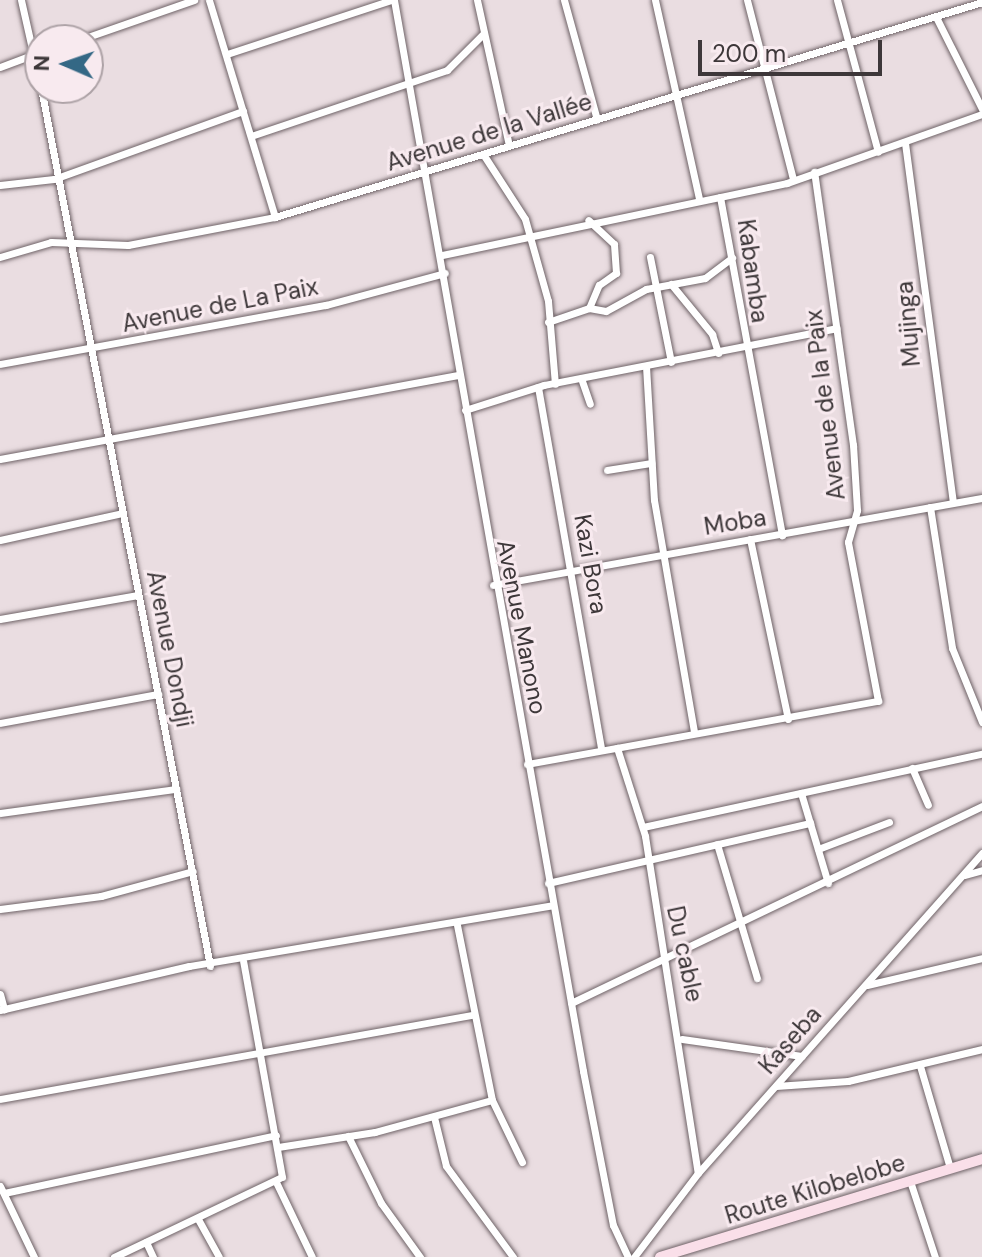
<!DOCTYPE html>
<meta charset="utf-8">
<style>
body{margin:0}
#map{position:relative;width:982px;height:1257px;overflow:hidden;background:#eadde1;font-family:"DM Sans",sans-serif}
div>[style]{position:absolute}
.roads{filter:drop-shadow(0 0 2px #6f6367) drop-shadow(0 0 2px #6f6367)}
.street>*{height:7px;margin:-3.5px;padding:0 3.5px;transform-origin:3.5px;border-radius:3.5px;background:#fff}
.secondary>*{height:10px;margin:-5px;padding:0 5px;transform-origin:5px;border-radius:5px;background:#fadfe9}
span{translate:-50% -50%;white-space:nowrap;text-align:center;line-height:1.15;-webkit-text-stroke:6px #f8eaef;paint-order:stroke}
.street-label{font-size:24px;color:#3d3739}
.north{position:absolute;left:24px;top:24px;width:80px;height:80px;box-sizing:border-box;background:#f8eaef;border:2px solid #ada2a6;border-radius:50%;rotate:272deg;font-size:22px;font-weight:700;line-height:32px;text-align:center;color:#3d3739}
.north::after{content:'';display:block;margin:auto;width:28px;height:36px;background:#346885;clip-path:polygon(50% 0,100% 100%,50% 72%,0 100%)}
.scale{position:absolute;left:698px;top:40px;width:184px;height:36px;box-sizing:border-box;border:4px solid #3d3739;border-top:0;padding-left:10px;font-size:24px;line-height:28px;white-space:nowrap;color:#3d3739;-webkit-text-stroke:6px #f8eaef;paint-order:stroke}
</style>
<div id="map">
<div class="roads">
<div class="street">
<i style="left:21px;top:0;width:86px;rotate:77.3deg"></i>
<i style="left:209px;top:0;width:227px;rotate:73.1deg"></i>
<i style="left:394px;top:0;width:1088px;rotate:79.99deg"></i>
<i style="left:583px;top:1071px;width:157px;rotate:79deg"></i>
<i style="left:613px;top:1225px;width:35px;rotate:65deg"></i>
<i style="left:477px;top:0;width:148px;rotate:77.6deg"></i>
<i style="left:564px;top:0;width:124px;rotate:74.6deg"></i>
<i style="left:655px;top:0;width:204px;rotate:77.5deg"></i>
<i style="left:747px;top:0;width:185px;rotate:75.6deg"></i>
<i style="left:837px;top:0;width:157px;rotate:74.9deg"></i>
<i style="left:937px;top:19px;width:101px;rotate:63.4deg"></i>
<i style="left:79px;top:40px;width:122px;rotate:-19.2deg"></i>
<i style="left:227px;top:54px;width:173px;rotate:-18.2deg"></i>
<i style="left:0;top:67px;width:43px;rotate:-20.6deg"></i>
<i style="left:41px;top:88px;width:894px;rotate:79.1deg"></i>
<i style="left:251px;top:136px;width:207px;rotate:-18.6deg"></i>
<i style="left:447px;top:70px;width:51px;rotate:-45deg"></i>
<i style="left:905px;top:143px;width:362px;rotate:82.4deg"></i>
<i style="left:483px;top:154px;width:77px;rotate:57.1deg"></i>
<i style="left:525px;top:219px;width:85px;rotate:74.3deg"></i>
<i style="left:548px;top:301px;width:83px;rotate:85.2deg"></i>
<i style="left:0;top:185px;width:54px;rotate:-6.3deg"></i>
<i style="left:54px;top:179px;width:201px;rotate:-19.8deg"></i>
<i style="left:720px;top:197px;width:344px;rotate:79.6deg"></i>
<i style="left:442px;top:255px;width:352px;rotate:-11.8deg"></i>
<i style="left:787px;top:183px;width:207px;rotate:-19.5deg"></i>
<i style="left:0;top:257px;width:53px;rotate:-16.4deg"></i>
<i style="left:51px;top:242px;width:77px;rotate:2.2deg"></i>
<i style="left:128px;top:245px;width:150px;rotate:-10.8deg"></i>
<i style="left:275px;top:217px;width:739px;rotate:-16.91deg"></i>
<i style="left:650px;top:257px;width:107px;rotate:78.7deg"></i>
<i style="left:671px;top:284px;width:65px;rotate:50.6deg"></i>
<i style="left:712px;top:334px;width:20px;rotate:72deg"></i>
<i style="left:589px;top:308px;width:17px;rotate:10deg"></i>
<i style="left:606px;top:311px;width:46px;rotate:-28.8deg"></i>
<i style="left:646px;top:289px;width:60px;rotate:-10.6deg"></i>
<i style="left:705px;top:278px;width:34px;rotate:-37deg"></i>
<i style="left:548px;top:322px;width:43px;rotate:-18.9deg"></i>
<i style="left:589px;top:308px;width:25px;rotate:-67deg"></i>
<i style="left:599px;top:285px;width:21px;rotate:-35deg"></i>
<i style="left:616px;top:273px;width:29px;rotate:-94deg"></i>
<i style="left:614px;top:244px;width:35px;rotate:-137deg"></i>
<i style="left:0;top:364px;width:331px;rotate:-10.3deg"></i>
<i style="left:326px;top:305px;width:123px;rotate:-15.1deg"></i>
<i style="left:646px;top:366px;width:134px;rotate:86.6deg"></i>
<i style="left:654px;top:500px;width:235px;rotate:80.2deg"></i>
<i style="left:582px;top:381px;width:24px;rotate:71deg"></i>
<i style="left:538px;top:387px;width:366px;rotate:80.1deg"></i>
<i style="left:465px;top:410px;width:83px;rotate:-17.6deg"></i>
<i style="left:544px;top:385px;width:298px;rotate:-11deg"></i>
<i style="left:0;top:459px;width:467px;rotate:-10.4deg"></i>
<i style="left:607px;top:470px;width:45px;rotate:-9deg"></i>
<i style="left:930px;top:507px;width:143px;rotate:81.1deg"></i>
<i style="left:952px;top:648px;width:80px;rotate:67.9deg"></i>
<i style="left:750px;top:539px;width:184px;rotate:78.1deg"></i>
<i style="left:0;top:540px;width:126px;rotate:-12.4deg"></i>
<i style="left:493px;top:585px;width:497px;rotate:-10.1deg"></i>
<i style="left:0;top:619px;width:140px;rotate:-9.9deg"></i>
<i style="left:0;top:723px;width:161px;rotate:-10.4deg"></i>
<i style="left:617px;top:748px;width:92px;rotate:72.3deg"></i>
<i style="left:645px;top:836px;width:341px;rotate:81.1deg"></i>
<i style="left:527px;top:764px;width:357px;rotate:-10.2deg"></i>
<i style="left:878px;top:701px;width:162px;rotate:-100.7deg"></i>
<i style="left:848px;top:542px;width:33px;rotate:-74deg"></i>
<i style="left:857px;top:510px;width:65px;rotate:-93.5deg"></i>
<i style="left:853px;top:445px;width:276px;rotate:-98.1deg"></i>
<i style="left:912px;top:768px;width:40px;rotate:66.6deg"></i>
<i style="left:801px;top:793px;width:94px;rotate:73.3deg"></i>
<i style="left:0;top:813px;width:178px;rotate:-7.8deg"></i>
<i style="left:643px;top:827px;width:347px;rotate:-12.2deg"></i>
<i style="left:717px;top:844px;width:140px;rotate:73.4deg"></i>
<i style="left:818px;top:849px;width:76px;rotate:-20.8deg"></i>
<i style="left:965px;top:875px;width:18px;rotate:-16deg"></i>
<i style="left:548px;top:883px;width:269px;rotate:-12.9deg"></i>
<i style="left:0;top:909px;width:102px;rotate:-7.3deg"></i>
<i style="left:101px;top:896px;width:95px;rotate:-15.2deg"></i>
<i style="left:457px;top:925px;width:178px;rotate:78.7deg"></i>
<i style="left:492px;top:1100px;width:69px;rotate:64.2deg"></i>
<i style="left:867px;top:985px;width:118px;rotate:-13.2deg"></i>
<i style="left:0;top:994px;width:16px;rotate:75deg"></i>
<i style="left:571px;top:1003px;width:456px;rotate:-25.6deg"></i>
<i style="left:0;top:1010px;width:194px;rotate:-13.1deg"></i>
<i style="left:189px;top:966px;width:368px;rotate:-9.5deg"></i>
<i style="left:682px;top:1039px;width:121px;rotate:8.1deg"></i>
<i style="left:920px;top:1066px;width:106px;rotate:73.6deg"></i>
<i style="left:776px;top:1086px;width:72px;rotate:-4deg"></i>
<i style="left:848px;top:1081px;width:138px;rotate:-13.4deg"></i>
<i style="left:0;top:1099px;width:479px;rotate:-10.1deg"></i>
<i style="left:434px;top:1117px;width:50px;rotate:76.2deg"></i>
<i style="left:446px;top:1166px;width:113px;rotate:53.6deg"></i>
<i style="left:348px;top:1136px;width:75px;rotate:63.8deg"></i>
<i style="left:381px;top:1203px;width:67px;rotate:54.2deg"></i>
<i style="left:278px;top:1147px;width:98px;rotate:-8.8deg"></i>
<i style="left:375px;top:1132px;width:121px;rotate:-15.3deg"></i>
<i style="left:910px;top:1181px;width:80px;rotate:71.8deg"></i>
<i style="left:276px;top:1182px;width:83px;rotate:64.4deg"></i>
<i style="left:0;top:1186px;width:79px;rotate:64.4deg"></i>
<i style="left:4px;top:1193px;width:278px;rotate:-12deg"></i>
<i style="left:198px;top:1219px;width:43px;rotate:61.1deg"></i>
<i style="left:146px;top:1242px;width:17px;rotate:65deg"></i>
<i style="left:114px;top:1257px;width:186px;rotate:-25.5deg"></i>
<i style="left:282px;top:1177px;width:219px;rotate:-100.2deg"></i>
<i style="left:634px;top:1257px;width:106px;rotate:-52.7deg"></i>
<i style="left:698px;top:1173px;width:428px;rotate:-48.4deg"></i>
</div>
<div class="secondary">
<i style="left:660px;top:1257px;width:337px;rotate:-16.9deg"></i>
</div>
</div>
<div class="street-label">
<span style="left:489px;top:132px;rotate:-17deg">Avenue de la Vallée</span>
<span style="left:753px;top:271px;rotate:82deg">Kabamba</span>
<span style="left:220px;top:305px;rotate:-11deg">Avenue de La Paix</span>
<span style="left:908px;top:324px;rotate:-95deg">Mujinga</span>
<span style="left:825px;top:405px;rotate:-97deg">Avenue de la Paix</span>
<span style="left:735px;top:522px;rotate:-9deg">Moba</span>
<span style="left:591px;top:564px;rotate:80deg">Kazi Bora</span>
<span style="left:522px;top:627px;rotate:79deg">Avenue Manono</span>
<span style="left:170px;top:649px;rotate:79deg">Avenue Dondji</span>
<span style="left:685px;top:954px;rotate:78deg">Du cable</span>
<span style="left:790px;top:1040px;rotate:-49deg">Kaseba</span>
<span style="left:815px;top:1189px;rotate:-17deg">Route Kilobelobe</span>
</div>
<div class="north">N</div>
<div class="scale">200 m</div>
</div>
